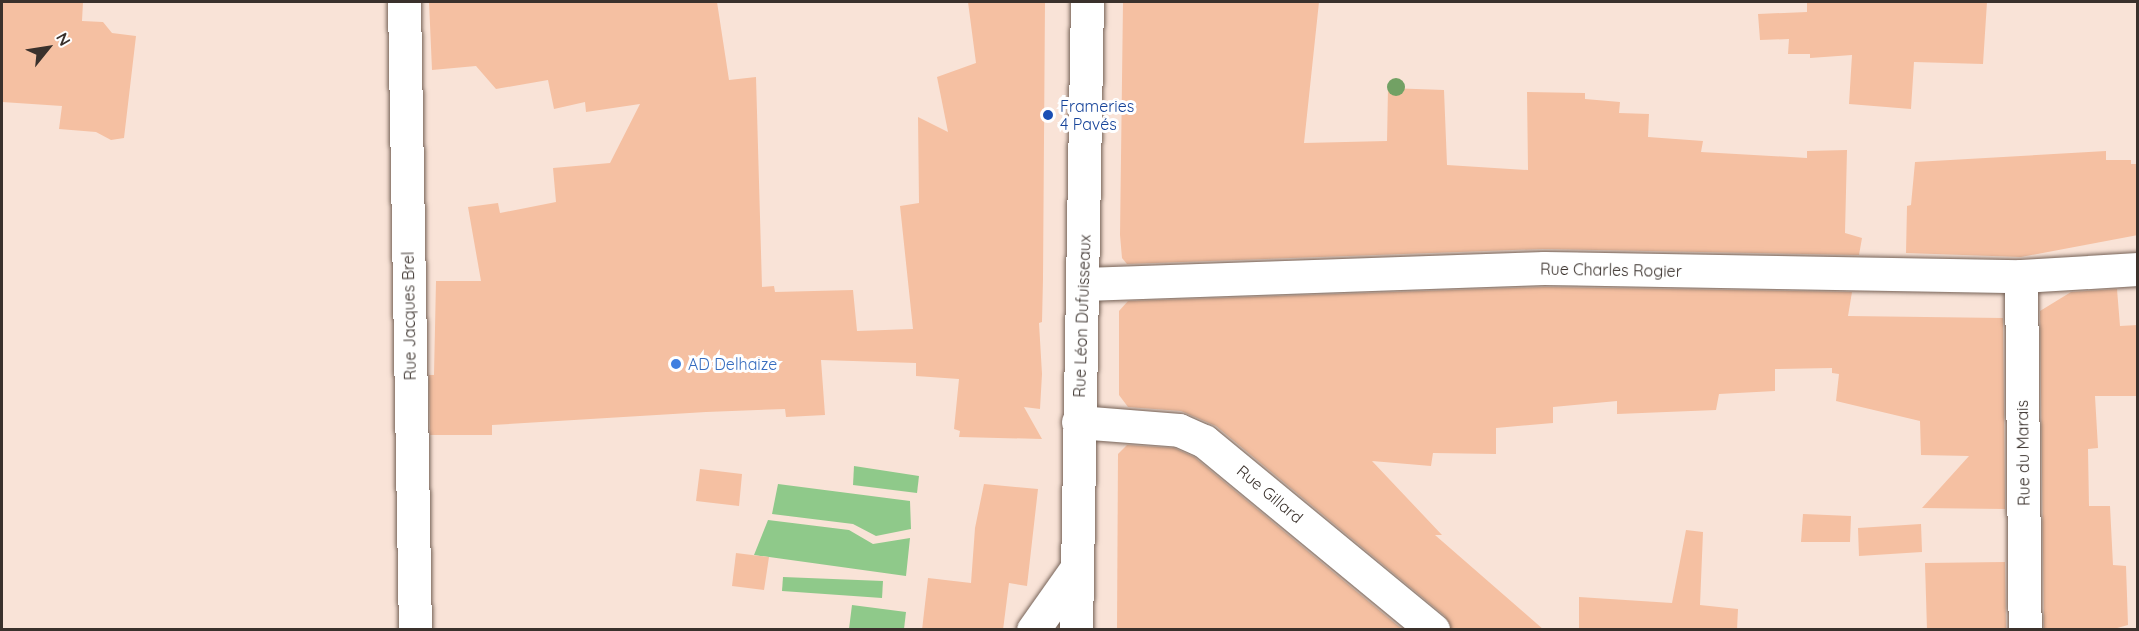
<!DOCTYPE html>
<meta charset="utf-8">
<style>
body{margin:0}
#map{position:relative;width:2139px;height:631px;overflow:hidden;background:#f9e3d7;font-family:Quicksand,sans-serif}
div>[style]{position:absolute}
.green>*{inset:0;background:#8fc98a}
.building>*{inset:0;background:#f5c0a2}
.roads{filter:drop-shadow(0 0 2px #756257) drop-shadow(0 0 2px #756257)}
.minor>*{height:33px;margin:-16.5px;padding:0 16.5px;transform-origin:16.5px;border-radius:16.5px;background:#fff}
.secondary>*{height:33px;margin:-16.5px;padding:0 16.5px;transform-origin:16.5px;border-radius:16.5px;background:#fff}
.trees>*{width:18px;height:18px;margin:-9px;border-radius:50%;background:#72a164}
.dots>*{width:16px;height:16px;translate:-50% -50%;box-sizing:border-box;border:3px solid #fff;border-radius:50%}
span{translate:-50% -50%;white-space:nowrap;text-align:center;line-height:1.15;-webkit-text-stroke:6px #fff;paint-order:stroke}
.transit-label{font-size:16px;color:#164399}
.left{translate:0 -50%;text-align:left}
.street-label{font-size:16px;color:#3a312c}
.shop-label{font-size:16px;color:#366cbe}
.frame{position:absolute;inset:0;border:3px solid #3a312c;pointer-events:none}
.north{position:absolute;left:18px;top:18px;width:60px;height:60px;-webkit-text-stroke:4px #fff;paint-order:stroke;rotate:60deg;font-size:16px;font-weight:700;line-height:24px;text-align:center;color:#3a312c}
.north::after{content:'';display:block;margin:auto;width:21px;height:27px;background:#3a312c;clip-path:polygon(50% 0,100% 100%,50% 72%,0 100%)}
</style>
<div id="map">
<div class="green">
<i style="clip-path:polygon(854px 466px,919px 476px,917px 493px,853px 485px)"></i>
<i style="clip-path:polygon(778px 484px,910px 501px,911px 529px,876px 536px,853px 524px,772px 514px)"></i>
<i style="clip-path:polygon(768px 520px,849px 530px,873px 544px,910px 538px,906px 576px,754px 555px)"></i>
<i style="clip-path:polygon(783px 577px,883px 581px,882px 598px,782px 591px)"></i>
<i style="clip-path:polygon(852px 605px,906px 612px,904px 629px,849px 629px)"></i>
</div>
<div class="building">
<i style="clip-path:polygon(2px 2px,83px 2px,82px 21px,103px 22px,112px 33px,136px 36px,124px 138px,111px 140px,96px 132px,59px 129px,62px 106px,2px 102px)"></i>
<i style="clip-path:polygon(429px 2px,717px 2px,729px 80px,756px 77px,762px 287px,774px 286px,775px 292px,853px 290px,857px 331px,913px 329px,900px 206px,919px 203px,918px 117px,948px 132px,937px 77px,976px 63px,968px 2px,1045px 2px,1043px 279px,1042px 322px,1039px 323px,1042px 374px,1040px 409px,1024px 407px,1042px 439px,959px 437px,960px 431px,954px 429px,959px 379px,916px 376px,916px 363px,821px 360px,825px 415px,786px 417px,785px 409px,706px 412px,492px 425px,492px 435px,430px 435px,429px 375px,434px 375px,436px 281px,481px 281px,468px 207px,498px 203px,500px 213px,556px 202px,553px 168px,610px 163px,640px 104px,586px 112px,585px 102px,554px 109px,548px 80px,496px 89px,476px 66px,432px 70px)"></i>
<i style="clip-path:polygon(1123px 2px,1319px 2px,1304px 143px,1387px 141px,1388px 88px,1444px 90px,1447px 165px,1528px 170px,1527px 92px,1585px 93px,1585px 99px,1620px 102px,1619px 113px,1649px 114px,1648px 137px,1703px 141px,1701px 152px,1807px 158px,1807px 151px,1847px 150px,1845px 233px,1862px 238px,1859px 255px,1543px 249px,1127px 264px,1122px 258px,1120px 235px)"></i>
<i style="clip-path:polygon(1807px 2px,1987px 2px,1983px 64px,1914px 62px,1911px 109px,1849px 104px,1852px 55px,1810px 58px,1810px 54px,1788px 54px,1789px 39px,1760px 40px,1758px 14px,1807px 12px)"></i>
<i style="clip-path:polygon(2106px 151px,2106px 160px,2131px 160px,2131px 164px,2138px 164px,2138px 235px,2021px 257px,1906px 253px,1907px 206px,1911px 205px,1915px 162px)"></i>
<i style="clip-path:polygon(1544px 287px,1852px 292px,1848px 316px,2003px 318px,2005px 509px,1922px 508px,1969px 456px,1921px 455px,1920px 421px,1836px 401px,1839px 374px,1832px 373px,1832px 368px,1775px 369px,1775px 391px,1719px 394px,1716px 410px,1617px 414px,1617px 401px,1553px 407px,1553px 423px,1496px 428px,1496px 454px,1433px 453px,1431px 466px,1372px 461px,1442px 535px,1435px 535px,1544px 630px,1451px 630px,1445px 616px,1216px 426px,1181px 411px,1128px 407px,1119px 395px,1119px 311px,1128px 301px)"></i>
<i style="clip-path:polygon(2117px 289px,2120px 326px,2138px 325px,2138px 396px,2095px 396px,2098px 448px,2088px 449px,2089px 506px,2110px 506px,2113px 565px,2126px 566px,2128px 625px,2110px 630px,2044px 630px,2040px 311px,2071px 292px)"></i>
<i style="clip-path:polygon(1127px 445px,1174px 448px,1194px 457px,1403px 630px,1117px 630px,1118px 454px)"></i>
<i style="clip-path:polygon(700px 469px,742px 474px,739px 506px,696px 501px)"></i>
<i style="clip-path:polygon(984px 484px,1038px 489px,1027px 586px,1009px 583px,1003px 630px,922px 630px,928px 578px,971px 583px,975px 528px)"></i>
<i style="clip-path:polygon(1803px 514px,1851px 516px,1850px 542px,1801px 542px)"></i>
<i style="clip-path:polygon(1921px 524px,1922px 552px,1859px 556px,1858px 528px)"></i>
<i style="clip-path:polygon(1686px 530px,1703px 532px,1700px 605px,1738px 609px,1737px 630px,1579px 630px,1579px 597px,1672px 603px)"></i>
<i style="clip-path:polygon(736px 553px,769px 557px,764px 590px,732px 586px)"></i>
<i style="clip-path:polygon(2005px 562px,2006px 630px,1927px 630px,1925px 563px)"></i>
</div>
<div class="roads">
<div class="minor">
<i style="left:404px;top:2px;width:628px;rotate:89deg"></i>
<i style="left:2021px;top:276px;width:354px;rotate:89.4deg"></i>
<i style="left:1084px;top:284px;width:460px;rotate:-2deg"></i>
<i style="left:1544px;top:268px;width:477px;rotate:1deg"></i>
<i style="left:2021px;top:276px;width:117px;rotate:-3.4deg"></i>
<i style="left:1078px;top:422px;width:101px;rotate:4.5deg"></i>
<i style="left:1179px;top:430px;width:27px;rotate:24deg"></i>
<i style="left:1204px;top:441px;width:297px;rotate:39.5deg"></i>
<i style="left:1033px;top:630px;width:75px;rotate:-54.8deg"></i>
</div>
<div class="secondary">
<i style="left:1076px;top:630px;width:628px;rotate:-89deg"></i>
</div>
</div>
<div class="trees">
<i style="left:1396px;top:87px"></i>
</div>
<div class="dots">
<i style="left:1048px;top:115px;background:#1a4fb4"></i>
<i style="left:676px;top:364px;background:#3f7fe0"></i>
</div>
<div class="transit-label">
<span class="left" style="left:1060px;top:115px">Frameries<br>4 Pavés</span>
</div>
<div class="street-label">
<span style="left:1611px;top:270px;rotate:1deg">Rue Charles Rogier</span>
<span style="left:409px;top:316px;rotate:-91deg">Rue Jacques Brel</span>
<span style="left:1082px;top:316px;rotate:-88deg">Rue Léon Dufuisseaux</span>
<span style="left:2023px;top:453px;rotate:-91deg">Rue du Marais</span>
<span style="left:1270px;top:494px;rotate:40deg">Rue Gillard</span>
</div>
<div class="shop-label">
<span class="left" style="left:688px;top:364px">AD Delhaize</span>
</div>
<div class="frame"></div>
<div class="north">N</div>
</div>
